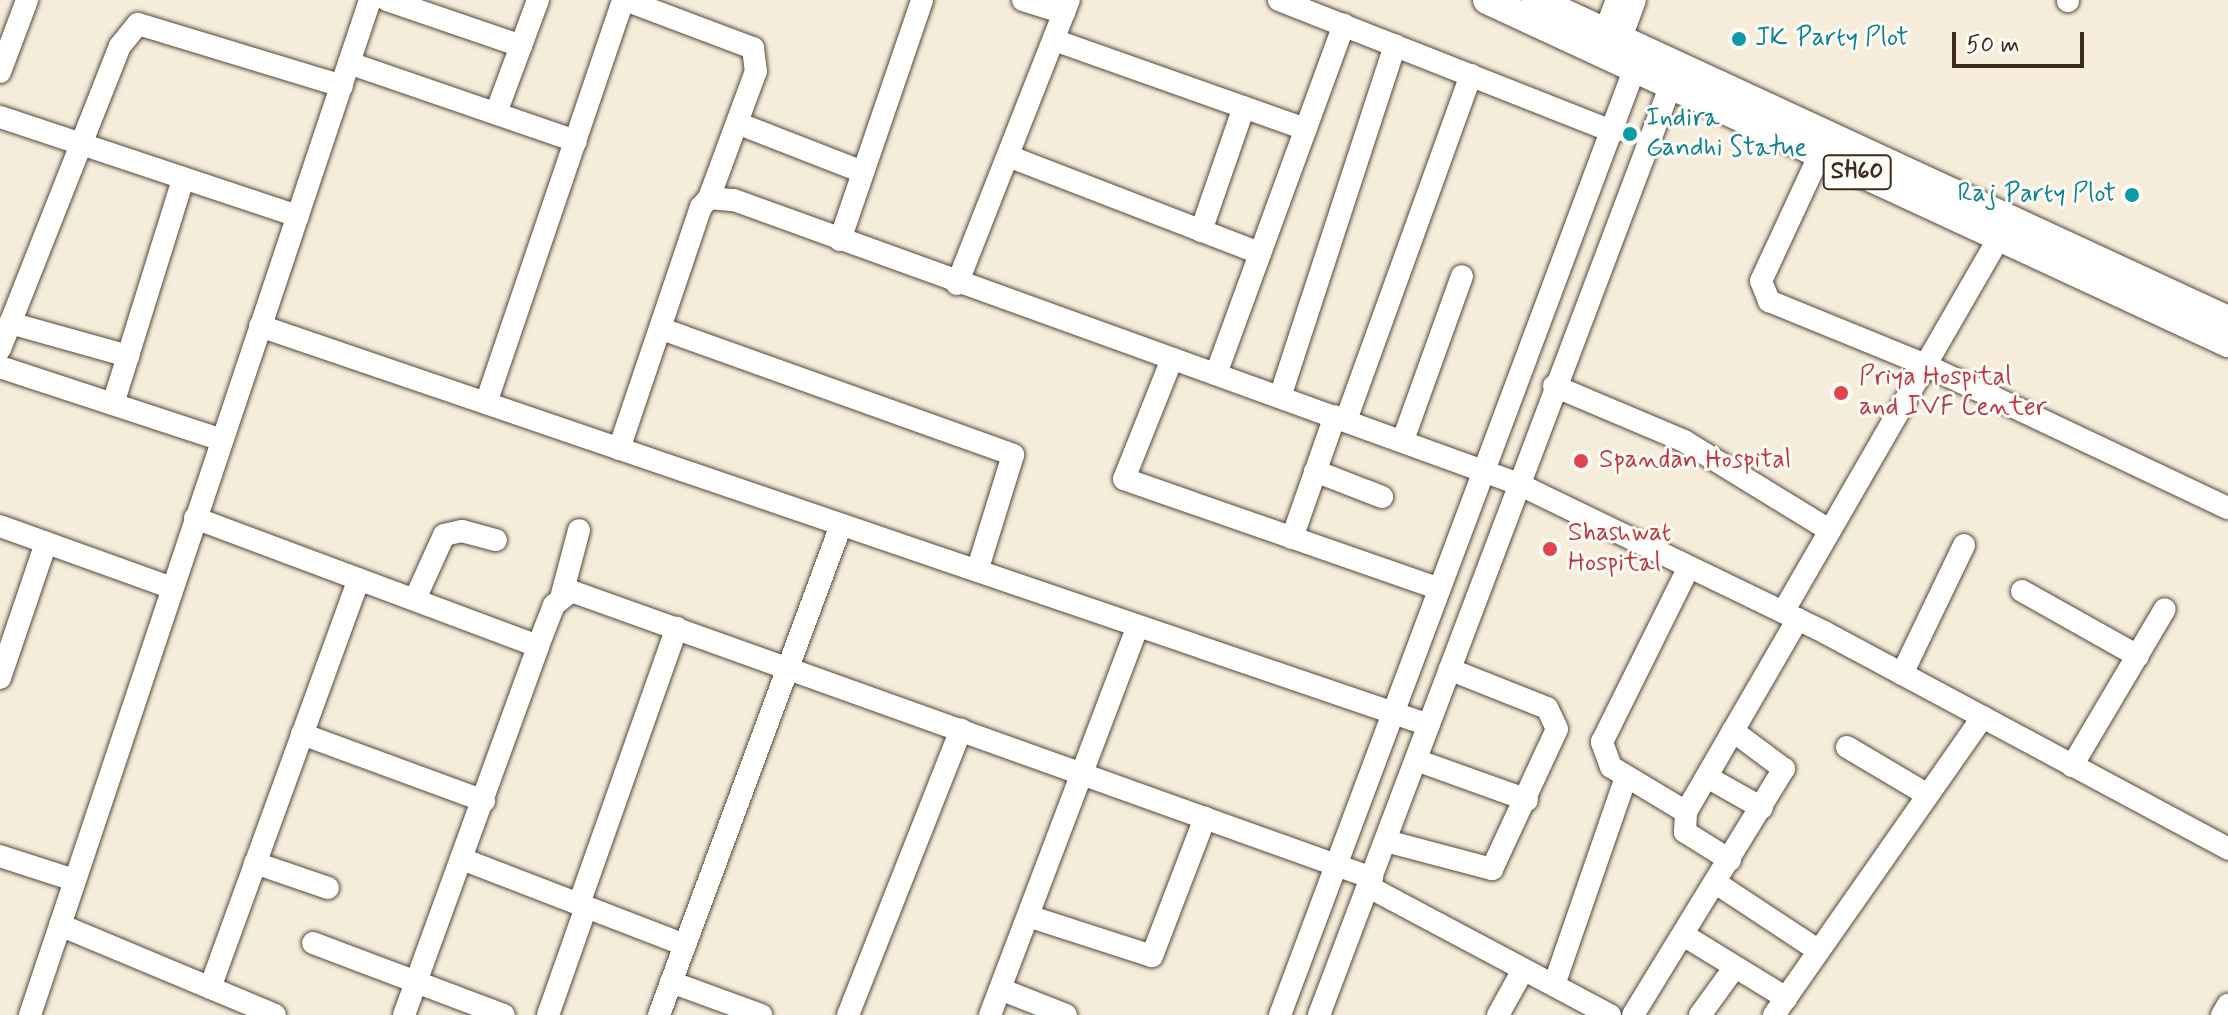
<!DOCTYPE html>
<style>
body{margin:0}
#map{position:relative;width:2228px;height:1015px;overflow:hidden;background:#f5edda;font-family:Mynerve,sans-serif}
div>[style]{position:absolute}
.roads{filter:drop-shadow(0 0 2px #57473a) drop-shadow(0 0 2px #57473a)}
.minor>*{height:22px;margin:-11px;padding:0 11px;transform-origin:11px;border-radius:11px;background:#fff}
.major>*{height:28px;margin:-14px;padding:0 14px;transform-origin:14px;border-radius:14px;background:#fff}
.dots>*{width:22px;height:22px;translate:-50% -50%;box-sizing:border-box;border:4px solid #fdfcf7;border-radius:50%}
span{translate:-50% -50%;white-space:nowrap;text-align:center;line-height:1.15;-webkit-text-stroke:6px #fdfcf7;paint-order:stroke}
.shield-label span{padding:2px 6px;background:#fdfcf7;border:2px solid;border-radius:6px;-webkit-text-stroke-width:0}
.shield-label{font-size:24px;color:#3b2a1e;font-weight:700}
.culture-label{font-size:26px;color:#0d838f}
.left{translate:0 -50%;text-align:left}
.right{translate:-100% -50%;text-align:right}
.health-label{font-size:26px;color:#be3a42}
.scale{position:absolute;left:1952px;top:32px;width:132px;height:36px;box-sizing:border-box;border:4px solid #3b2a1e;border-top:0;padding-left:10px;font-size:24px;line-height:28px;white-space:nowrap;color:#3b2a1e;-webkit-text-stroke:6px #fdfcf7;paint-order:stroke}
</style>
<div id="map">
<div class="roads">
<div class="minor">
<i style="left:387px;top:0;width:142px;rotate:18.9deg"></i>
<i style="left:625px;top:0;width:137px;rotate:20.6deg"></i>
<i style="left:753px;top:48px;width:23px;rotate:83deg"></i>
<i style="left:756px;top:71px;width:135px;rotate:110.3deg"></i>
<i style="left:1023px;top:0;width:43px;rotate:17.6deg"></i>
<i style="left:1279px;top:0;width:360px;rotate:21.5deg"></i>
<i style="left:2068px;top:1px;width:1px;rotate:-90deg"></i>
<i style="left:1605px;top:31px;width:33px;rotate:-69deg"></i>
<i style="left:1621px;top:38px;width:40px;rotate:-69.8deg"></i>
<i style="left:1054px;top:40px;width:267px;rotate:19.5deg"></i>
<i style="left:349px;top:63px;width:240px;rotate:19deg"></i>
<i style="left:0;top:72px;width:77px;rotate:-69.4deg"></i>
<i style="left:496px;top:113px;width:121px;rotate:-69.6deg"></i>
<i style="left:0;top:117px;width:314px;rotate:18.4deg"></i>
<i style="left:737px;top:123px;width:135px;rotate:21.3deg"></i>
<i style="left:1820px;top:154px;width:140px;rotate:114.9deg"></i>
<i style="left:1761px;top:281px;width:22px;rotate:68deg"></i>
<i style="left:1769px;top:301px;width:166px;rotate:22.2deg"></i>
<i style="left:1923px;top:364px;width:337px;rotate:25.3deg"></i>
<i style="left:1008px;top:156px;width:270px;rotate:21.1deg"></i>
<i style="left:1201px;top:231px;width:131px;rotate:-70.9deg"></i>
<i style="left:840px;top:240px;width:254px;rotate:-71.1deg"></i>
<i style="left:957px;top:284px;width:305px;rotate:-68.5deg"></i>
<i style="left:10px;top:323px;width:123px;rotate:15.6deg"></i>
<i style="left:260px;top:326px;width:1235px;rotate:18.85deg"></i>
<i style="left:662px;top:329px;width:373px;rotate:19.7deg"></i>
<i style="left:1013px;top:455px;width:121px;rotate:107.2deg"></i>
<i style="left:0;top:349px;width:326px;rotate:-68.4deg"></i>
<i style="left:120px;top:46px;width:28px;rotate:-51deg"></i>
<i style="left:138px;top:24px;width:213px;rotate:16.9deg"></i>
<i style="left:1172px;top:359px;width:129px;rotate:111.8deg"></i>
<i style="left:1124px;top:479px;width:334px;rotate:19.2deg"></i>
<i style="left:0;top:367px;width:234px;rotate:18.2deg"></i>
<i style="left:1216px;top:374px;width:372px;rotate:-69.9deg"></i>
<i style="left:1554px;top:386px;width:141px;rotate:22.9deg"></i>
<i style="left:1684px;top:441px;width:170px;rotate:31.5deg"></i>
<i style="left:1280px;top:397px;width:370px;rotate:-71.9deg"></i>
<i style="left:486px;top:403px;width:426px;rotate:-71.2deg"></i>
<i style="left:113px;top:404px;width:236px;rotate:-72.7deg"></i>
<i style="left:1346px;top:420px;width:367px;rotate:-70.1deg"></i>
<i style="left:1403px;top:440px;width:174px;rotate:-70.2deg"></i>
<i style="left:619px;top:449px;width:256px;rotate:-71.3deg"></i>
<i style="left:701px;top:207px;width:12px;rotate:-48deg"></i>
<i style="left:709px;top:198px;width:25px;rotate:5deg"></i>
<i style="left:734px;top:200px;width:832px;rotate:19.89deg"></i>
<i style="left:1516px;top:483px;width:342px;rotate:25.8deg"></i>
<i style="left:1824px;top:632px;width:459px;rotate:28.2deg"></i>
<i style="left:1315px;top:471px;width:72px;rotate:21.2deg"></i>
<i style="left:195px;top:518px;width:366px;rotate:20.5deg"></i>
<i style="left:0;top:526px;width:183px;rotate:19.8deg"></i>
<i style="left:1292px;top:538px;width:129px;rotate:-70.6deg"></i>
<i style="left:2022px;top:591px;width:133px;rotate:29.3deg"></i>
<i style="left:562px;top:594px;width:66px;rotate:-75.1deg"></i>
<i style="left:415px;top:599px;width:70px;rotate:-65.6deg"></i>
<i style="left:444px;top:535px;width:18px;rotate:-13deg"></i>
<i style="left:462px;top:531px;width:35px;rotate:15deg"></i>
<i style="left:1783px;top:612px;width:430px;rotate:-60deg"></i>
<i style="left:1902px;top:674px;width:143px;rotate:-64.3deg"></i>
<i style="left:0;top:678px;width:143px;rotate:-71.2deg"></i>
<i style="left:302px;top:734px;width:194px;rotate:20.2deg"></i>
<i style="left:1847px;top:747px;width:94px;rotate:30.7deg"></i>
<i style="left:1416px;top:760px;width:118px;rotate:19.8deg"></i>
<i style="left:2072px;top:766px;width:182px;rotate:-59.4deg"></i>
<i style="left:1707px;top:777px;width:63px;rotate:29.4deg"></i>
<i style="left:1686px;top:812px;width:87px;rotate:-149deg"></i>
<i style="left:1611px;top:767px;width:27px;rotate:-110deg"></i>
<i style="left:1602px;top:742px;width:195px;rotate:-63.6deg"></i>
<i style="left:1386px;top:841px;width:110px;rotate:14.8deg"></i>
<i style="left:1492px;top:869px;width:154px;rotate:-65.1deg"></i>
<i style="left:1557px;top:729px;width:23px;rotate:-115deg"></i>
<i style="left:1547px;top:708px;width:105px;rotate:-158.3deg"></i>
<i style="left:0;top:856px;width:78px;rotate:18deg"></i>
<i style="left:462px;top:859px;width:239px;rotate:21.1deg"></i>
<i style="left:1730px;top:860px;width:53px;rotate:-148.1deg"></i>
<i style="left:1685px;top:832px;width:20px;rotate:-87deg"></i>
<i style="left:1686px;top:812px;width:223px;rotate:-59.9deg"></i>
<i style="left:255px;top:863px;width:77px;rotate:18.9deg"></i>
<i style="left:1716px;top:883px;width:123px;rotate:33.4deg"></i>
<i style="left:1369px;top:887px;width:273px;rotate:28deg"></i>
<i style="left:579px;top:904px;width:293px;rotate:-70.5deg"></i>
<i style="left:1028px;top:916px;width:130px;rotate:17.9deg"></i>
<i style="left:1152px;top:956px;width:148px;rotate:-69deg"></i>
<i style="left:60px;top:925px;width:233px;rotate:22.7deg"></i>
<i style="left:1685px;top:936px;width:119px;rotate:31.5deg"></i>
<i style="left:313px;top:943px;width:204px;rotate:20.7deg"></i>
<i style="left:671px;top:982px;width:96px;rotate:20.1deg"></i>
<i style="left:1554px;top:985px;width:220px;rotate:-70.9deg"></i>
<i style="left:210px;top:988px;width:435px;rotate:-70deg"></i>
<i style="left:1000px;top:989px;width:71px;rotate:21.5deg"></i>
<i style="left:30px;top:1015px;width:1070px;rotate:-71.48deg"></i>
<i style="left:404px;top:1015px;width:393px;rotate:-70deg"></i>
<i style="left:538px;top:646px;width:44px;rotate:-68.7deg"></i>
<i style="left:554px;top:605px;width:22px;rotate:-39deg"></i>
<i style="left:571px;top:591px;width:851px;rotate:19.71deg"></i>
<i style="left:548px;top:1015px;width:114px;rotate:-70.6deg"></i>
<i style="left:659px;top:1015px;width:523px;rotate:-69.62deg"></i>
<i style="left:848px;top:1015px;width:307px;rotate:-68.4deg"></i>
<i style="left:990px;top:1015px;width:416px;rotate:-69.2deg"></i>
<i style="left:1280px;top:1015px;width:1026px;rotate:-69.46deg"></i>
<i style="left:1319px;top:1015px;width:1009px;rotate:-69.28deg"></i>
<i style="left:1498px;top:1015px;width:51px;rotate:-60.9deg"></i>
<i style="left:1633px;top:1015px;width:289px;rotate:-58.5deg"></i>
<i style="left:1784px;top:769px;width:64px;rotate:-143.3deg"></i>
<i style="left:1700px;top:1015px;width:59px;rotate:-53.9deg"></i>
<i style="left:1774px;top:1015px;width:364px;rotate:-55deg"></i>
<i style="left:2222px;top:1015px;width:12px;rotate:-59deg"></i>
</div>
<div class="major">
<i style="left:1487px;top:0;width:817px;rotate:24.84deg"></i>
<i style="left:1536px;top:0;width:762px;rotate:24.82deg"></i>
</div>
</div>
<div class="dots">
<i style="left:1739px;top:39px;background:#0f9aa8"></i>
<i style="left:1630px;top:134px;background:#0f9aa8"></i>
<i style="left:2132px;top:195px;background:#0f9aa8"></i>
<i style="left:1841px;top:393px;background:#e0444e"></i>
<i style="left:1581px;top:461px;background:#e0444e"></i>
<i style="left:1550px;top:549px;background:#e0444e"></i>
</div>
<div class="shield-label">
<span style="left:1857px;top:172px">SH60</span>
</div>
<div class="culture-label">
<span class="left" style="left:1755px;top:39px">JK Party Plot</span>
<span class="left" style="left:1646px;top:134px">Indira<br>Gandhi Statue</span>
<span class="right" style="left:2116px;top:195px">Raj Party Plot</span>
</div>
<div class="health-label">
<span class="left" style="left:1859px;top:393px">Priya Hospital<br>and IVF Center</span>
<span class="left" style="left:1599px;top:461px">Spandan Hospital</span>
<span class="left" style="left:1568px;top:549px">Shashwat<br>Hospital</span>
</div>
<div class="scale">50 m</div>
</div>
